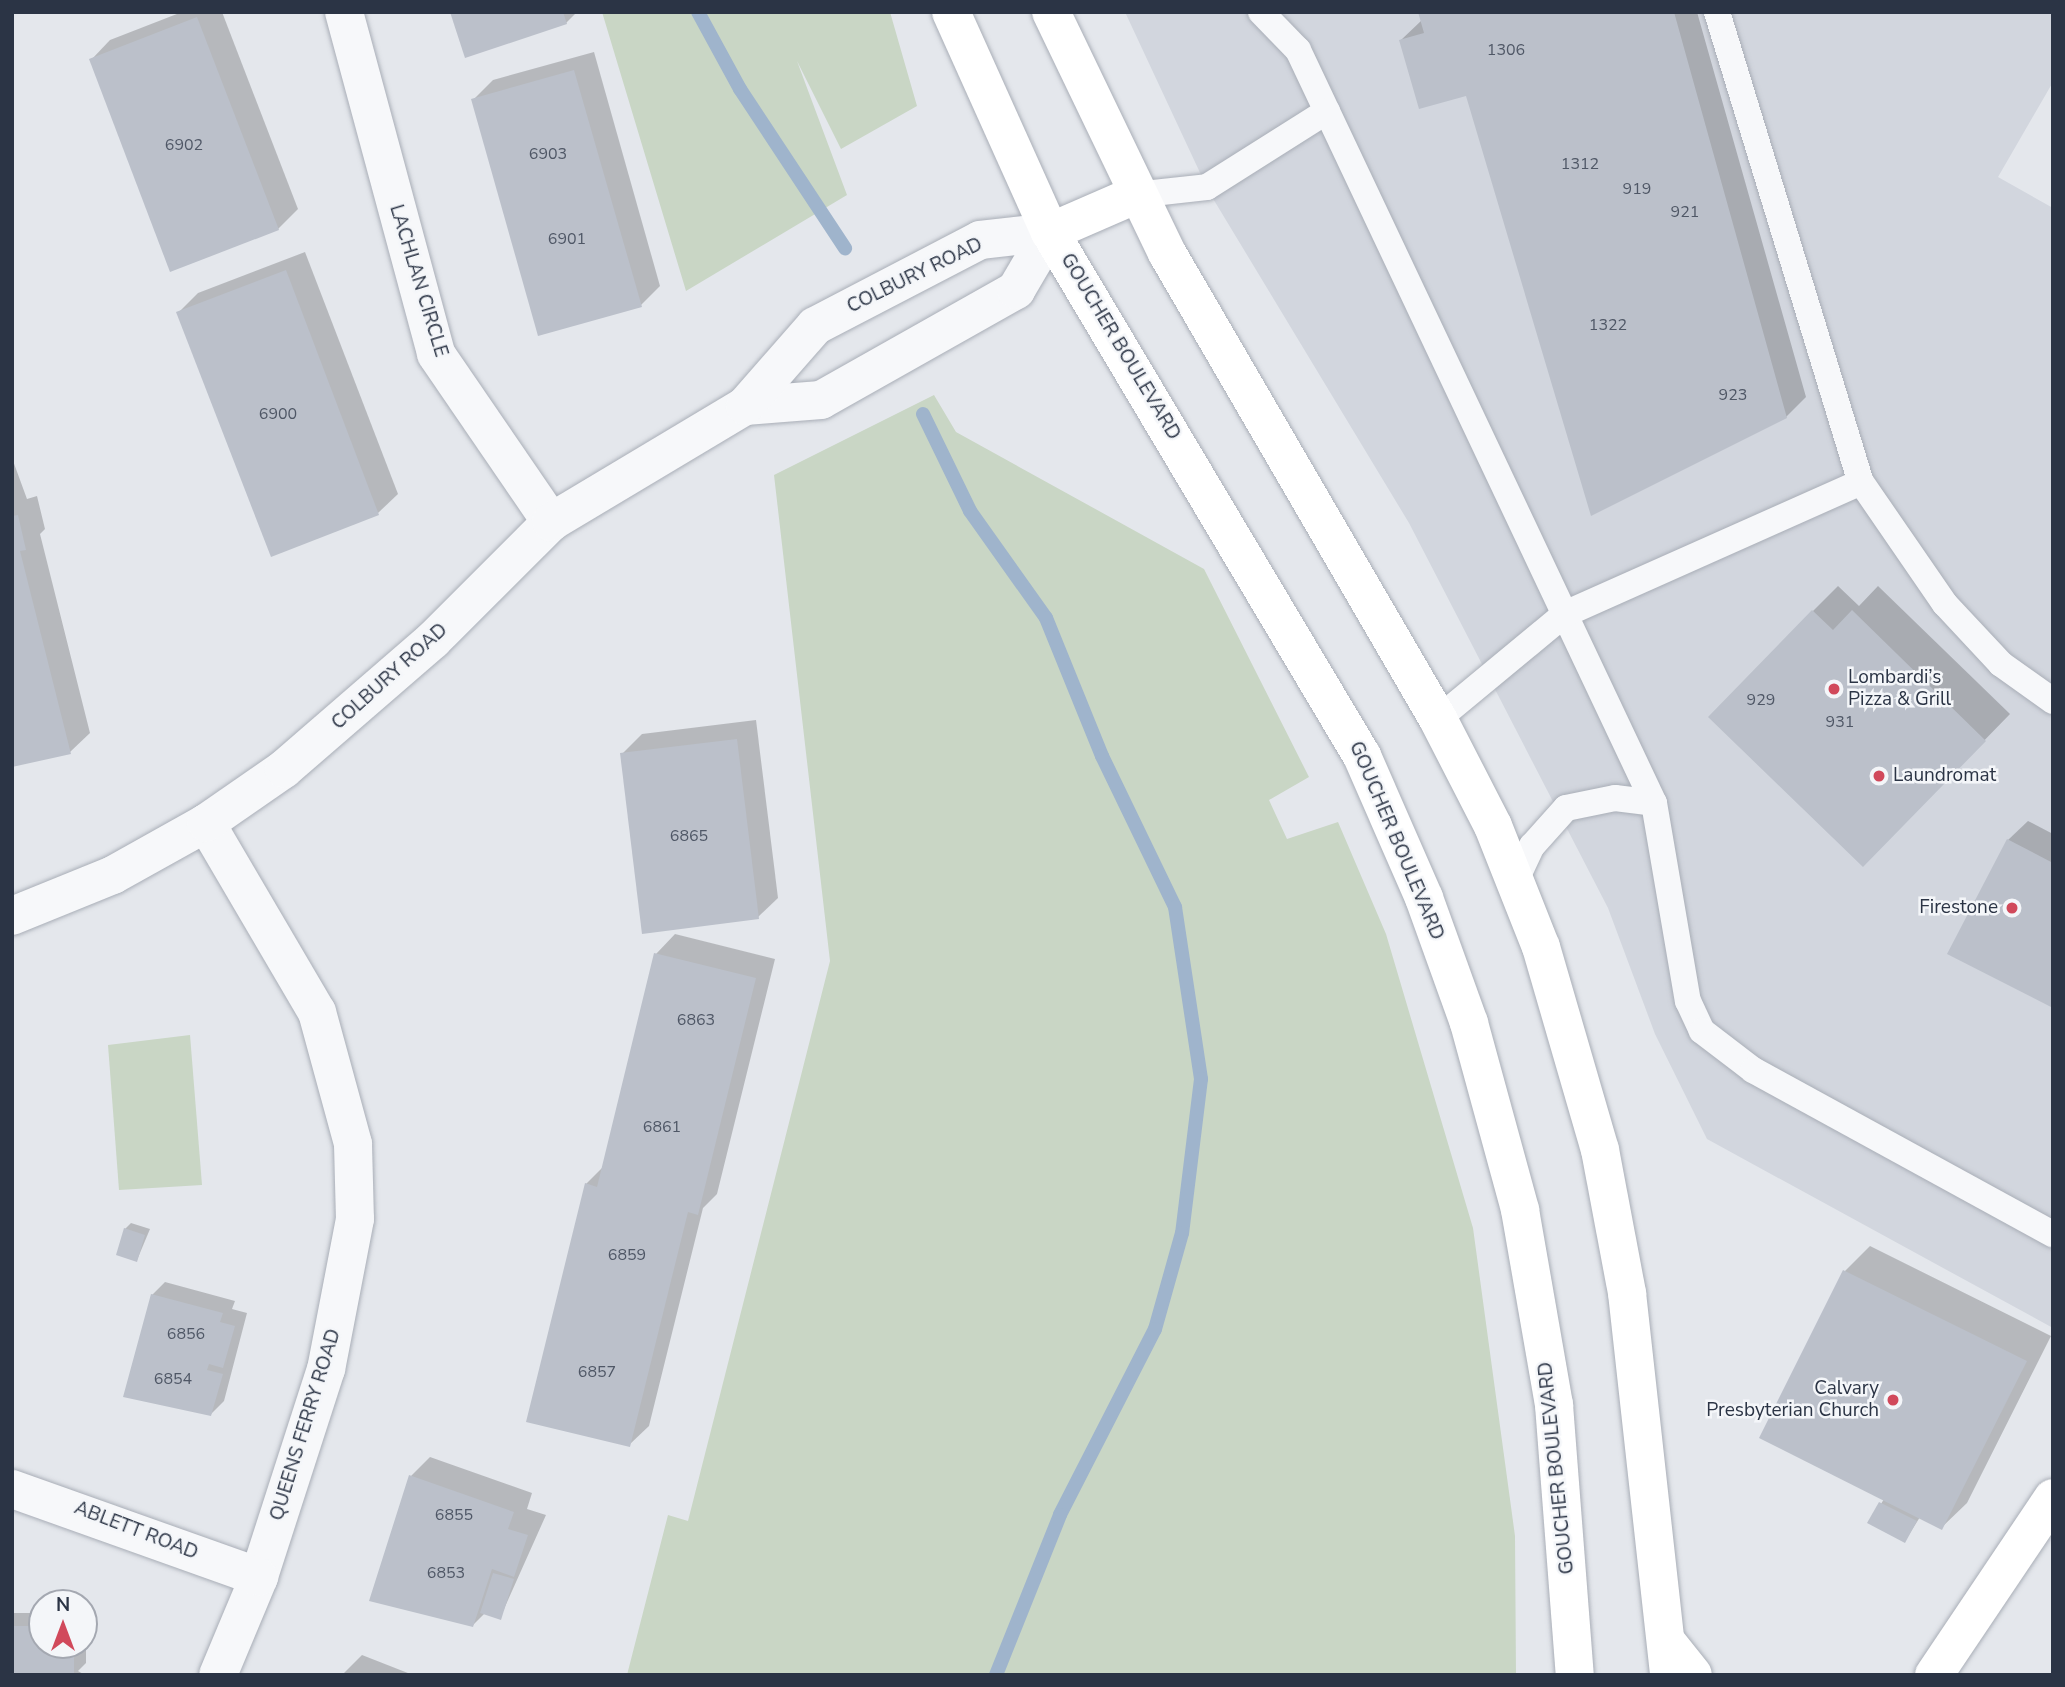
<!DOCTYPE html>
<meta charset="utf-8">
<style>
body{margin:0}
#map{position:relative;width:2065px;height:1687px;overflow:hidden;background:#e4e7ec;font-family:"Nunito Sans",sans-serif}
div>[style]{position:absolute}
.built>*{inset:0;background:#d2d6de}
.green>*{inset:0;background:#c9d6c5}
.shadow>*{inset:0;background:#0003}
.stream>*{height:14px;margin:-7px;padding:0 7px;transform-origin:7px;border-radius:7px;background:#9fb4cc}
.building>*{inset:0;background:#bbc0ca}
.roads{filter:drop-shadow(0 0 2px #a9aeb7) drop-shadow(0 0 2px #a9aeb7)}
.service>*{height:26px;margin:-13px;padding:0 13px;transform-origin:13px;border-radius:13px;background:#f7f8fa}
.minor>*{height:38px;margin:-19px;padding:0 19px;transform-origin:19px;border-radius:19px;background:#f7f8fa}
.secondary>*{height:38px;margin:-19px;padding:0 19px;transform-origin:19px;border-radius:19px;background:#fff}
.primary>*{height:38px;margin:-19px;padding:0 19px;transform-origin:19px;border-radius:19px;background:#fff}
.dots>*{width:19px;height:19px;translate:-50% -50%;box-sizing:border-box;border:4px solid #f4f6f9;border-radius:50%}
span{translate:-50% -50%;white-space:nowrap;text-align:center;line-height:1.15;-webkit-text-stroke:5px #f4f6f9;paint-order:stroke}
.number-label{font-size:16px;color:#4f5766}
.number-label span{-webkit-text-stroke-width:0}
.street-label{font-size:19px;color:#2b3445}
.poi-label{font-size:19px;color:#2b3445}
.left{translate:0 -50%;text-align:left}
.right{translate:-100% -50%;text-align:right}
.frame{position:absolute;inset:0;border:14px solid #2b3445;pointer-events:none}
.north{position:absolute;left:28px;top:1589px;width:70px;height:70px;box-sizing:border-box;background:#f4f6f9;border:2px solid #a4a8b1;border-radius:50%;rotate:0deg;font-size:19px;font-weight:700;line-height:28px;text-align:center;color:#2b3445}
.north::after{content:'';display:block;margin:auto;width:24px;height:32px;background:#d1495b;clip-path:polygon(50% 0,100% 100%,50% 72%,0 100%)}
</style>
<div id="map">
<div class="built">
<i style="clip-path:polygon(1125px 12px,2053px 12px,2053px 82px,1998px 177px,2053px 208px,2053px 1328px,1707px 1139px,1655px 1034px,1608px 908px,1409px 523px,1209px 192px)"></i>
</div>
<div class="green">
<i style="clip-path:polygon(602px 12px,890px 12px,917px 106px,841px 149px,797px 61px,847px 195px,686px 291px)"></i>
<i style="clip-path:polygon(934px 395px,956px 432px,1204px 569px,1309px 777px,1269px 800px,1287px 839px,1338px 822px,1386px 934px,1473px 1228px,1515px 1536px,1516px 1675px,627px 1675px,668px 1515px,688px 1521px,830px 961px,774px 475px)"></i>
<i style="clip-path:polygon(190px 1035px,202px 1185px,119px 1190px,108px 1045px)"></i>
</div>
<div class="shadow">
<i style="clip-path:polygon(182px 12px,222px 12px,298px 209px,278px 229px,91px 60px,110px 40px)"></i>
<i style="clip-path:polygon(452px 12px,577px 12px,566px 23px)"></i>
<i style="clip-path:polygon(1419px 12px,1697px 12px,1806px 397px,1786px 417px,1467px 94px,1401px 40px,1422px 20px)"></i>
<i style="clip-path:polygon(594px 52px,660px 286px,641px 305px,473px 100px,493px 80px)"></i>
<i style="clip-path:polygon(305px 252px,398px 494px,378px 513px,178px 313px,198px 293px)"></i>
<i style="clip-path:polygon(12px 458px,27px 499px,37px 496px,45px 529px,40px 534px,90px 733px,70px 752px,12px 766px)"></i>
<i style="clip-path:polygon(1838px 586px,1859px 606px,1878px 586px,2010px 714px,1863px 865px,1813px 611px)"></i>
<i style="clip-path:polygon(756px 720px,778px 898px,758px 917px,622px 754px,642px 734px)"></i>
<i style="clip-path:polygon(2028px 821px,2053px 834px,2053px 1006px,2008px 840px)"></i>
<i style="clip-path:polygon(675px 934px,775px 959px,717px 1194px,703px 1208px,649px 1426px,629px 1445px,586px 1184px,603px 1167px,656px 954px)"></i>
<i style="clip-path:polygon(131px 1223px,150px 1229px,137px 1260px,125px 1229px)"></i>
<i style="clip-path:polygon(1870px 1246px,2051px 1336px,1967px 1503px,1941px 1528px,1920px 1517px,1905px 1541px,1870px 1522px,1884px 1499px,1845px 1271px)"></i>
<i style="clip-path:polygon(165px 1282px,235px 1301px,232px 1309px,247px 1313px,224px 1401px,211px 1414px,152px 1295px)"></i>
<i style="clip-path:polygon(430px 1457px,532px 1493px,527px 1509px,546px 1515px,500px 1618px,485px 1613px,473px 1625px,371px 1599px,411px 1476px)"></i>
<i style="clip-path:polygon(12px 1613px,42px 1613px,42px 1645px,84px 1645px,86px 1625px,86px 1663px,78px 1671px,85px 1675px,12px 1675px)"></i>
<i style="clip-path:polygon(362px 1655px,413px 1675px,342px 1675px)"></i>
</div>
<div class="stream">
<i style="left:698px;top:12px;width:88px;rotate:61.4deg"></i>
<i style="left:740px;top:89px;width:191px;rotate:56.6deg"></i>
<i style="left:923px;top:414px;width:108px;rotate:64.1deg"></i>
<i style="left:970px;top:511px;width:131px;rotate:54.6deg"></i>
<i style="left:1046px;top:618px;width:149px;rotate:67.9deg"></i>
<i style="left:1102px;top:756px;width:168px;rotate:64.2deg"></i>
<i style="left:1175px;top:907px;width:174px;rotate:81.4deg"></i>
<i style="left:1201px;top:1079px;width:155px;rotate:97deg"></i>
<i style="left:1182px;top:1233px;width:100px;rotate:105.7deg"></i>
<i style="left:1155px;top:1329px;width:209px;rotate:117.1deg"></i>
<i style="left:1060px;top:1515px;width:172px;rotate:111.8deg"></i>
</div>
<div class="building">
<i style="clip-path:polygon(450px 12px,563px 12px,567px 24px,465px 58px)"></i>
<i style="clip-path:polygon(1418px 12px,1674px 12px,1787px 418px,1591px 516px,1466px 96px,1419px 109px,1399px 40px,1424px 33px)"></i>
<i style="clip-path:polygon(197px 17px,279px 230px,170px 272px,89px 59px)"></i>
<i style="clip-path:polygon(574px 70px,642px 307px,538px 336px,471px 99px)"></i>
<i style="clip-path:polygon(286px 270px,379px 515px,271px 557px,176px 312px)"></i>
<i style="clip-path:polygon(18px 515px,26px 550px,20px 551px,71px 754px,12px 767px,12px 516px)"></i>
<i style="clip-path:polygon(1812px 610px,1833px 630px,1852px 610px,1986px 741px,1863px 867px,1708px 717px)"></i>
<i style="clip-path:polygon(737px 739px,759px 919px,642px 934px,620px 753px)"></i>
<i style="clip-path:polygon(2007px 839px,2053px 863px,2053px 1008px,1947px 954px)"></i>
<i style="clip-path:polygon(654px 953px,756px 978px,698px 1215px,688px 1212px,630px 1447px,526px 1422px,585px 1183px,597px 1187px)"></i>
<i style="clip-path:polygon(124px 1228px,145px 1235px,137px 1262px,116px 1255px)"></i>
<i style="clip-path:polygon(1843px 1270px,2027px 1361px,1942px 1530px,1759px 1438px)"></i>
<i style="clip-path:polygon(151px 1294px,223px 1313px,220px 1322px,235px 1326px,223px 1368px,209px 1364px,207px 1370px,223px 1374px,211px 1416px,123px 1397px)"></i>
<i style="clip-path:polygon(409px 1475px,514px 1512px,508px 1529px,528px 1535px,514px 1577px,492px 1569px,473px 1627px,369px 1601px)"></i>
<i style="clip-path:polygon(1879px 1502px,1917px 1521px,1905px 1543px,1867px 1523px)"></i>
<i style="clip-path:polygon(493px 1573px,514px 1579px,501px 1620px,480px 1613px)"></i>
<i style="clip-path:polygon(12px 1626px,42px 1626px,42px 1645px,74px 1645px,74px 1675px,12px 1675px)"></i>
</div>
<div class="roads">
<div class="service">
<i style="left:1261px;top:12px;width:53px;rotate:45.8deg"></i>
<i style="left:1298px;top:50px;width:833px;rotate:64.7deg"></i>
<i style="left:1654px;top:803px;width:201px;rotate:80.3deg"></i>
<i style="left:1688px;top:1001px;width:33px;rotate:65deg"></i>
<i style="left:1702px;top:1031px;width:64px;rotate:37.4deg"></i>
<i style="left:1753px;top:1070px;width:342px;rotate:28.7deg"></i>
<i style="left:1717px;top:12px;width:492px;rotate:73deg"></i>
<i style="left:1861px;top:482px;width:148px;rotate:55.5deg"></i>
<i style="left:1945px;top:604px;width:82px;rotate:47deg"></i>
<i style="left:2001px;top:664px;width:64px;rotate:35.4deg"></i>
<i style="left:1135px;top:195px;width:72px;rotate:-6.3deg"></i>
<i style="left:1207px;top:187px;width:142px;rotate:-32.3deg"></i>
<i style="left:1438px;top:719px;width:165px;rotate:-39.6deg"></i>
<i style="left:1565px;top:614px;width:324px;rotate:-24deg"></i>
<i style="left:1515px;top:882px;width:40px;rotate:-65deg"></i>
<i style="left:1532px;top:846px;width:51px;rotate:-48.2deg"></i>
<i style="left:1566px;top:808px;width:50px;rotate:-11.5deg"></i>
<i style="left:1615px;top:798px;width:39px;rotate:7deg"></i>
</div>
<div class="minor">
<i style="left:344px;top:12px;width:354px;rotate:74.9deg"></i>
<i style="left:436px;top:354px;width:204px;rotate:55.6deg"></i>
<i style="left:745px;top:406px;width:76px;rotate:-4.5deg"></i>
<i style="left:821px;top:400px;width:224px;rotate:-29.4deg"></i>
<i style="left:1016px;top:290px;width:67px;rotate:-59.6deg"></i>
<i style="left:206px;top:823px;width:219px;rotate:59.6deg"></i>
<i style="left:317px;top:1012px;width:137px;rotate:74.7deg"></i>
<i style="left:353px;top:1144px;width:75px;rotate:88.5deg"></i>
<i style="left:355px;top:1219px;width:153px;rotate:100.9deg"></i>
<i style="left:326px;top:1369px;width:219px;rotate:107.9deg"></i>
<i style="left:259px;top:1577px;width:106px;rotate:112.7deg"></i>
<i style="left:12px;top:916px;width:109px;rotate:-22.1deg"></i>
<i style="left:113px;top:875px;width:107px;rotate:-29.2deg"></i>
<i style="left:206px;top:823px;width:95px;rotate:-34.7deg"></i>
<i style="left:284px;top:769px;width:197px;rotate:-40.9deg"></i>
<i style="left:433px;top:640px;width:167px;rotate:-45deg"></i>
<i style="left:551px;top:522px;width:226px;rotate:-30.9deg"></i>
<i style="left:745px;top:406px;width:106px;rotate:-48.8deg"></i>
<i style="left:815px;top:326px;width:186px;rotate:-27.5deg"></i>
<i style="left:980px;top:240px;width:70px;rotate:-6.5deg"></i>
<i style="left:12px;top:1489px;width:262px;rotate:19.6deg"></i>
</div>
<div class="secondary">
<i style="left:951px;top:12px;width:241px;rotate:65.8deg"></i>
<i style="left:1050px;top:232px;width:610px;rotate:59.23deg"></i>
<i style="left:1362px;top:756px;width:155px;rotate:66.4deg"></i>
<i style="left:1424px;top:898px;width:133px;rotate:70.2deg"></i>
<i style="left:1469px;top:1023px;width:194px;rotate:74.7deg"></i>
<i style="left:1520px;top:1210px;width:198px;rotate:80.1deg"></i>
<i style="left:1554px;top:1405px;width:271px;rotate:85.6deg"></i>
<i style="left:1051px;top:12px;width:267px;rotate:64.3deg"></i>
<i style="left:1167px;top:253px;width:539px;rotate:59.82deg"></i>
<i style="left:1438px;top:719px;width:120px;rotate:62.8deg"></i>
<i style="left:1493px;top:826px;width:130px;rotate:68.4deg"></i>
<i style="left:1541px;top:947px;width:211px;rotate:73.8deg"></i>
<i style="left:1600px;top:1150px;width:146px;rotate:79.3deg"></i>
<i style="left:1627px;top:1293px;width:382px;rotate:83.7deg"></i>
<i style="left:1050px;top:232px;width:93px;rotate:-23.5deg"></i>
</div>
<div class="primary">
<i style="left:1666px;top:1641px;width:43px;rotate:51.5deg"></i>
<i style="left:1934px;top:1675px;width:213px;rotate:-56.1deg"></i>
</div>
</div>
<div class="dots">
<i style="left:1834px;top:689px;background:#d1495b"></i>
<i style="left:1879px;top:776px;background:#d1495b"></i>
<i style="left:2012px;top:908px;background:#d1495b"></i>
<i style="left:1893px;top:1400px;background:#d1495b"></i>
</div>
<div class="number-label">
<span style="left:1506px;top:50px">1306</span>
<span style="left:184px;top:145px">6902</span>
<span style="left:548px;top:154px">6903</span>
<span style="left:1580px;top:164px">1312</span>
<span style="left:1637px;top:189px">919</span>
<span style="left:1685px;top:212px">921</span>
<span style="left:567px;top:239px">6901</span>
<span style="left:1608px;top:325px">1322</span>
<span style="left:1733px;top:395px">923</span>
<span style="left:278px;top:414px">6900</span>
<span style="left:1761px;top:700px">929</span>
<span style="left:1840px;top:722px">931</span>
<span style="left:689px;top:836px">6865</span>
<span style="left:696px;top:1020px">6863</span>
<span style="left:662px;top:1127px">6861</span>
<span style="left:627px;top:1255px">6859</span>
<span style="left:186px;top:1334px">6856</span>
<span style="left:597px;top:1372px">6857</span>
<span style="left:173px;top:1379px">6854</span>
<span style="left:454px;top:1515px">6855</span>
<span style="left:446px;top:1573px">6853</span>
</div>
<div class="street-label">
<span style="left:915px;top:276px;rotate:-26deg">COLBURY ROAD</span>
<span style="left:418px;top:281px;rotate:73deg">LACHLAN CIRCLE</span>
<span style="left:1120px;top:347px;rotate:59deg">GOUCHER BOULEVARD</span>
<span style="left:390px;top:677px;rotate:-42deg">COLBURY ROAD</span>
<span style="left:1396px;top:841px;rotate:67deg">GOUCHER BOULEVARD</span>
<span style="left:306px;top:1425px;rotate:-73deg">QUEENS FERRY ROAD</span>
<span style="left:1557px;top:1468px;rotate:-96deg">GOUCHER BOULEVARD</span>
<span style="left:136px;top:1531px;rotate:21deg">ABLETT ROAD</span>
</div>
<div class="poi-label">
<span class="left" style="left:1848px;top:689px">Lombardi’s<br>Pizza &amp; Grill</span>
<span class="left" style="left:1893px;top:776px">Laundromat</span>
<span class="right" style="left:1998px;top:908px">Firestone</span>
<span class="right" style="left:1879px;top:1400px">Calvary<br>Presbyterian Church</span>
</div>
<div class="frame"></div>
<div class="north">N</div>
</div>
